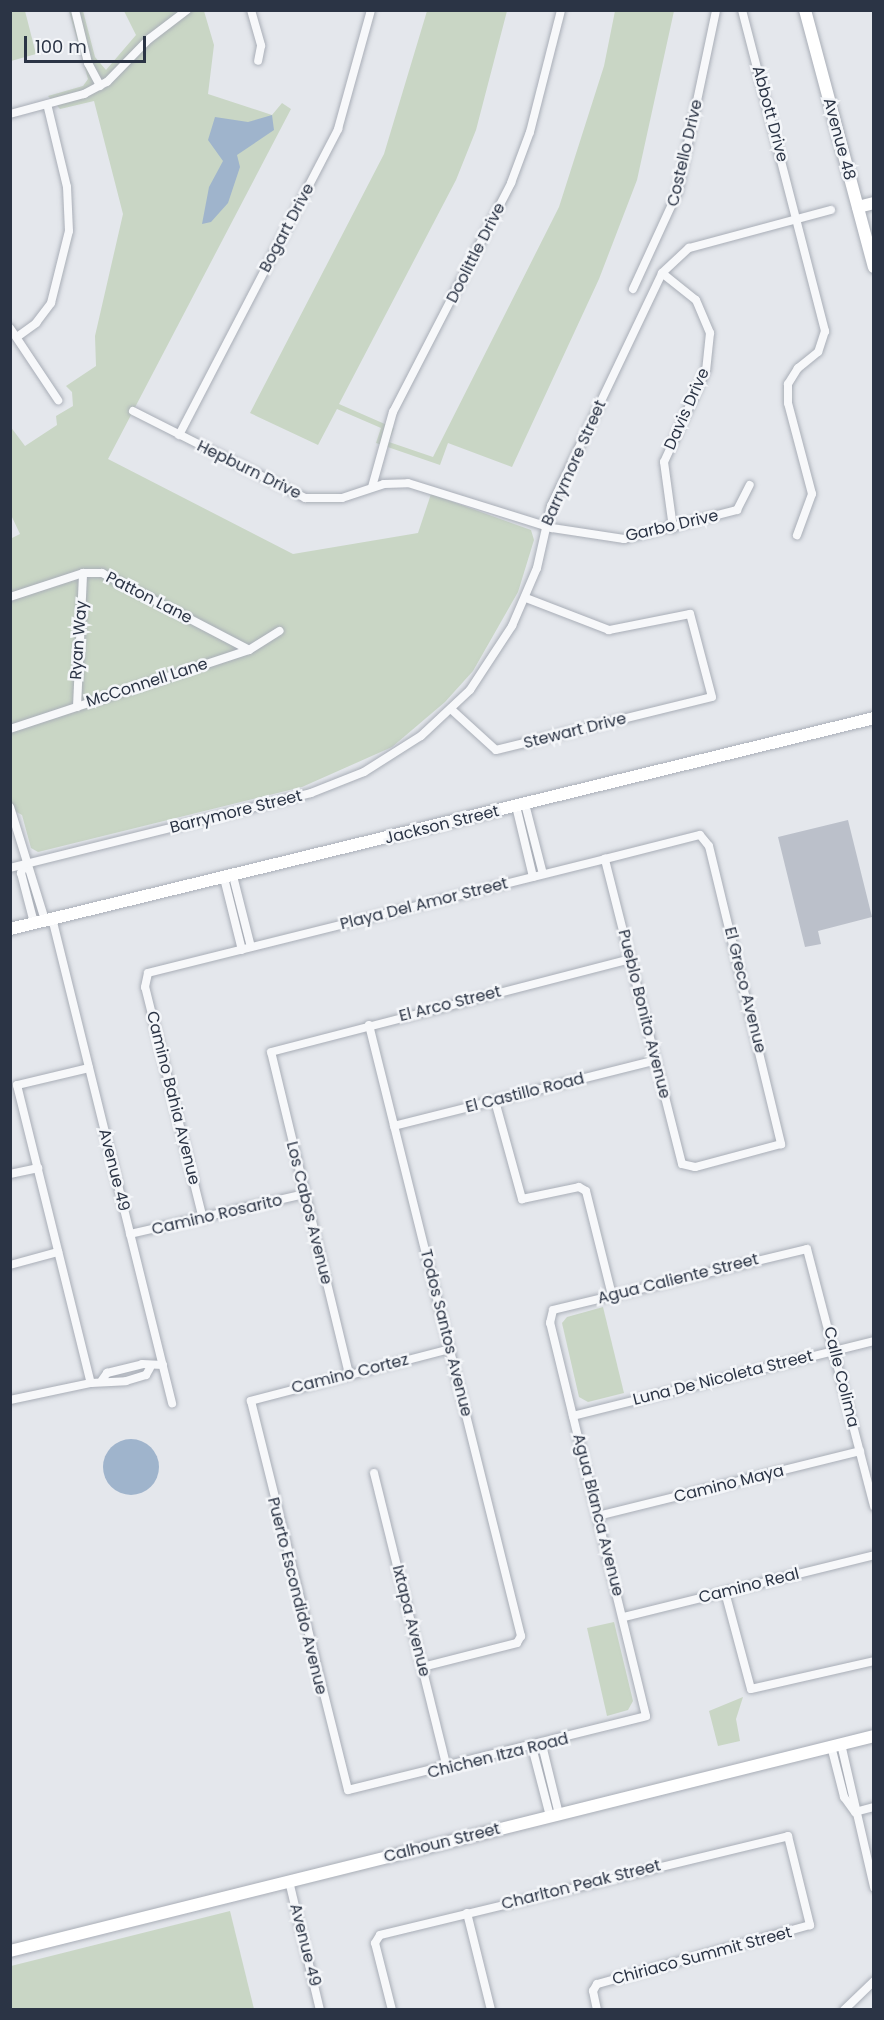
<!DOCTYPE html>
<style>
body{margin:0}
#map{position:relative;width:884px;height:2020px;overflow:hidden;background:#e4e7ec;font-family:Poppins,sans-serif}
div>[style]{position:absolute}
.green>*{inset:0;background:#c9d6c5}
.water>*{inset:0;background:#9fb4cc}
.round{border-radius:50%}
.building>*{inset:0;background:#bbc0ca}
.roads{filter:drop-shadow(0 0 2px #a9aeb7) drop-shadow(0 0 2px #a9aeb7)}
.street>*{height:8px;margin:-4px;padding:0 4px;transform-origin:4px;border-radius:4px;background:#f7f8fa}
.secondary>*{height:12px;margin:-6px;padding:0 6px;transform-origin:6px;border-radius:6px;background:#fff}
span{translate:-50% -50%;white-space:nowrap;text-align:center;line-height:1.15;-webkit-text-stroke:5px #f4f6f9;paint-order:stroke}
.street-label{font-size:16px;color:#2b3445}
.frame{position:absolute;inset:0;border:12px solid #2b3445;pointer-events:none}
.scale{position:absolute;left:24px;top:36px;width:122px;height:27px;box-sizing:border-box;border:3px solid #2b3445;border-top:0;padding-left:8px;font-size:18px;line-height:21px;white-space:nowrap;color:#2b3445;-webkit-text-stroke:4px #f4f6f9;paint-order:stroke}
</style>
<div id="map">
<div class="green">
<i style="clip-path:polygon(11px 10px,25px 11px,36px 54px,11px 61px)"></i>
<i style="clip-path:polygon(69px 11px,83px 11px,95px 57px,106px 70px,136px 35px,124px 11px,204px 11px,214px 45px,208px 94px,272px 115px,282px 103px,291px 109px,108px 459px,293px 554px,418px 533px,431px 494px,531px 530px,534px 540px,518px 592px,473px 671px,445px 702px,392px 747px,302px 787px,38px 852px,31px 848px,22px 815px,11px 809px,10px 539px,20px 534px,11px 515px,10px 426px,25px 446px,57px 425px,56px 416px,73px 406px,72px 392px,66px 386px,96px 366px,95px 336px,123px 214px,94px 101px,60px 109px,48px 96px,83px 86px,88px 79px)"></i>
<i style="clip-path:polygon(427px 11px,507px 11px,476px 130px,456px 180px,339px 404px,394px 428px,389px 442px,433px 457px,559px 207px,604px 66px,615px 11px,674px 11px,637px 180px,599px 279px,512px 467px,448px 443px,440px 465px,376px 443px,381px 428px,337px 409px,318px 445px,250px 413px,384px 154px)"></i>
<i style="clip-path:polygon(603px 1307px,624px 1393px,588px 1402px,579px 1397px,562px 1323px,567px 1317px)"></i>
<i style="clip-path:polygon(614px 1622px,633px 1701px,628px 1710px,607px 1716px,587px 1628px)"></i>
<i style="clip-path:polygon(743px 1697px,736px 1719px,740px 1741px,718px 1746px,709px 1711px)"></i>
<i style="clip-path:polygon(230px 1911px,254px 2009px,11px 2009px,11px 1966px)"></i>
</div>
<div class="water">
<i style="clip-path:polygon(272px 115px,274px 130px,237px 155px,240px 167px,228px 203px,211px 222px,202px 224px,209px 187px,223px 161px,208px 140px,215px 117px,248px 122px)"></i>
<i class="round" style="left:103px;top:1439px;width:56px;height:56px"></i>
</div>
<div class="building">
<i style="clip-path:polygon(848px 820px,872px 917px,818px 931px,821px 944px,805px 947px,778px 837px)"></i>
</div>
<div class="roads">
<div class="street">
<i style="left:75px;top:10px;width:55px;rotate:76.2deg"></i>
<i style="left:88px;top:63px;width:26px;rotate:62deg"></i>
<i style="left:251px;top:10px;width:37px;rotate:74deg"></i>
<i style="left:261px;top:46px;width:15px;rotate:101deg"></i>
<i style="left:742px;top:10px;width:332px;rotate:75.5deg"></i>
<i style="left:825px;top:331px;width:22px;rotate:108deg"></i>
<i style="left:818px;top:352px;width:26px;rotate:141deg"></i>
<i style="left:798px;top:368px;width:19px;rotate:122deg"></i>
<i style="left:788px;top:384px;width:19px;rotate:90deg"></i>
<i style="left:788px;top:403px;width:94px;rotate:75.2deg"></i>
<i style="left:812px;top:494px;width:44px;rotate:110.1deg"></i>
<i style="left:10px;top:114px;width:77px;rotate:-15.1deg"></i>
<i style="left:84px;top:94px;width:26px;rotate:-28deg"></i>
<i style="left:107px;top:82px;width:60px;rotate:-45.7deg"></i>
<i style="left:149px;top:39px;width:48px;rotate:-37.3deg"></i>
<i style="left:662px;top:273px;width:43px;rotate:38.5deg"></i>
<i style="left:696px;top:300px;width:36px;rotate:67deg"></i>
<i style="left:710px;top:333px;width:37px;rotate:96deg"></i>
<i style="left:706px;top:370px;width:101px;rotate:114.5deg"></i>
<i style="left:664px;top:462px;width:67px;rotate:82.2deg"></i>
<i style="left:633px;top:289px;width:108px;rotate:-65.3deg"></i>
<i style="left:678px;top:191px;width:185px;rotate:-78.1deg"></i>
<i style="left:10px;top:328px;width:87px;rotate:56.3deg"></i>
<i style="left:17px;top:337px;width:24px;rotate:-36deg"></i>
<i style="left:36px;top:323px;width:25px;rotate:-53deg"></i>
<i style="left:51px;top:303px;width:74px;rotate:-76deg"></i>
<i style="left:69px;top:231px;width:44px;rotate:-92.6deg"></i>
<i style="left:67px;top:187px;width:85px;rotate:-103.5deg"></i>
<i style="left:133px;top:411px;width:193px;rotate:26.8deg"></i>
<i style="left:305px;top:498px;width:37px"></i>
<i style="left:342px;top:498px;width:44px;rotate:-18.4deg"></i>
<i style="left:384px;top:484px;width:24px;rotate:-2deg"></i>
<i style="left:408px;top:483px;width:151px;rotate:17.4deg"></i>
<i style="left:552px;top:528px;width:73px;rotate:8.7deg"></i>
<i style="left:624px;top:539px;width:117px;rotate:-14.4deg"></i>
<i style="left:737px;top:510px;width:28px;rotate:-63deg"></i>
<i style="left:179px;top:435px;width:345px;rotate:-62.5deg"></i>
<i style="left:338px;top:129px;width:123px;rotate:-74.5deg"></i>
<i style="left:372px;top:487px;width:78px;rotate:-74.4deg"></i>
<i style="left:393px;top:412px;width:258px;rotate:-62.7deg"></i>
<i style="left:511px;top:183px;width:54px;rotate:-69.6deg"></i>
<i style="left:530px;top:132px;width:126px;rotate:-75.7deg"></i>
<i style="left:10px;top:597px;width:77px;rotate:-18.2deg"></i>
<i style="left:83px;top:573px;width:19px"></i>
<i style="left:102px;top:573px;width:166px;rotate:27.6deg"></i>
<i style="left:77px;top:707px;width:134px;rotate:-87.4deg"></i>
<i style="left:452px;top:710px;width:59px;rotate:42.3deg"></i>
<i style="left:496px;top:750px;width:222px;rotate:-13.8deg"></i>
<i style="left:712px;top:697px;width:86px;rotate:-104.8deg"></i>
<i style="left:690px;top:614px;width:83px;rotate:168.8deg"></i>
<i style="left:609px;top:630px;width:89px;rotate:-158.9deg"></i>
<i style="left:10px;top:729px;width:252px;rotate:-18.3deg"></i>
<i style="left:249px;top:650px;width:36px;rotate:-32deg"></i>
<i style="left:525px;top:804px;width:72px;rotate:75.6deg"></i>
<i style="left:516px;top:806px;width:73px;rotate:76.5deg"></i>
<i style="left:10px;top:807px;width:118px;rotate:72.8deg"></i>
<i style="left:25px;top:864px;width:10px;rotate:114deg"></i>
<i style="left:21px;top:873px;width:52px;rotate:75.4deg"></i>
<i style="left:10px;top:868px;width:310px;rotate:-14deg"></i>
<i style="left:311px;top:793px;width:57px;rotate:-21.6deg"></i>
<i style="left:364px;top:772px;width:67px;rotate:-32.3deg"></i>
<i style="left:421px;top:736px;width:67px;rotate:-43.2deg"></i>
<i style="left:470px;top:690px;width:77px;rotate:-56.7deg"></i>
<i style="left:512px;top:626px;width:63px;rotate:-66.7deg"></i>
<i style="left:537px;top:568px;width:64px;rotate:-77.3deg"></i>
<i style="left:551px;top:506px;width:258px;rotate:-64.5deg"></i>
<i style="left:662px;top:273px;width:37px;rotate:-43deg"></i>
<i style="left:689px;top:248px;width:147px;rotate:-15deg"></i>
<i style="left:233px;top:876px;width:73px;rotate:75.8deg"></i>
<i style="left:224px;top:878px;width:74px;rotate:76deg"></i>
<i style="left:52px;top:918px;width:500px;rotate:76.1deg"></i>
<i style="left:369px;top:1025px;width:630px;rotate:76.03deg"></i>
<i style="left:521px;top:1636px;width:8px;rotate:120deg"></i>
<i style="left:517px;top:1643px;width:98px;rotate:165.8deg"></i>
<i style="left:89px;top:1068px;width:74px;rotate:166.7deg"></i>
<i style="left:17px;top:1085px;width:307px;rotate:76.1deg"></i>
<i style="left:91px;top:1383px;width:35px;rotate:-3deg"></i>
<i style="left:126px;top:1381px;width:21px;rotate:-17deg"></i>
<i style="left:146px;top:1375px;width:8px;rotate:-60deg"></i>
<i style="left:495px;top:1101px;width:102px;rotate:74.6deg"></i>
<i style="left:522px;top:1199px;width:58px;rotate:-11.9deg"></i>
<i style="left:579px;top:1187px;width:8px;rotate:30deg"></i>
<i style="left:586px;top:1191px;width:107px;rotate:76deg"></i>
<i style="left:394px;top:1126px;width:270px;rotate:-14.1deg"></i>
<i style="left:10px;top:1174px;width:29px;rotate:-12deg"></i>
<i style="left:203px;top:1219px;width:239px;rotate:-104deg"></i>
<i style="left:145px;top:987px;width:14px;rotate:-78deg"></i>
<i style="left:148px;top:973px;width:471px;rotate:-14deg"></i>
<i style="left:605px;top:859px;width:98px;rotate:-14.2deg"></i>
<i style="left:700px;top:835px;width:14px;rotate:51deg"></i>
<i style="left:709px;top:846px;width:307px;rotate:76.4deg"></i>
<i style="left:781px;top:1144px;width:89px;rotate:165deg"></i>
<i style="left:695px;top:1167px;width:13px;rotate:-167deg"></i>
<i style="left:682px;top:1164px;width:315px;rotate:-104.2deg"></i>
<i style="left:130px;top:1234px;width:179px;rotate:-12.9deg"></i>
<i style="left:10px;top:1265px;width:50px;rotate:-15.2deg"></i>
<i style="left:450px;top:1349px;width:206px;rotate:165.4deg"></i>
<i style="left:251px;top:1401px;width:401px;rotate:76deg"></i>
<i style="left:348px;top:1790px;width:307px;rotate:-13.9deg"></i>
<i style="left:646px;top:1716px;width:405px;rotate:-103.7deg"></i>
<i style="left:550px;top:1323px;width:13px;rotate:-77deg"></i>
<i style="left:553px;top:1310px;width:261px;rotate:-13.5deg"></i>
<i style="left:807px;top:1249px;width:266px;rotate:75.4deg"></i>
<i style="left:349px;top:1374px;width:331px;rotate:-103.6deg"></i>
<i style="left:271px;top:1052px;width:371px;rotate:-14.5deg"></i>
<i style="left:102px;top:1380px;width:9px;rotate:-54deg"></i>
<i style="left:107px;top:1373px;width:36px;rotate:-14deg"></i>
<i style="left:142px;top:1364px;width:21px;rotate:3deg"></i>
<i style="left:10px;top:1400px;width:83px;rotate:-11.9deg"></i>
<i style="left:573px;top:1416px;width:310px;rotate:-14deg"></i>
<i style="left:374px;top:1473px;width:304px;rotate:76.1deg"></i>
<i style="left:598px;top:1516px;width:270px;rotate:-13.9deg"></i>
<i style="left:725px;top:1592px;width:100px;rotate:75deg"></i>
<i style="left:751px;top:1689px;width:126px;rotate:-12.8deg"></i>
<i style="left:624px;top:1617px;width:258px;rotate:-13.9deg"></i>
<i style="left:841px;top:1744px;width:147px;rotate:77deg"></i>
<i style="left:542px;top:1745px;width:71px;rotate:76.2deg"></i>
<i style="left:831px;top:1746px;width:53px;rotate:75.7deg"></i>
<i style="left:844px;top:1797px;width:19px;rotate:54deg"></i>
<i style="left:532px;top:1747px;width:71px;rotate:75.4deg"></i>
<i style="left:855px;top:1812px;width:20px;rotate:-15deg"></i>
<i style="left:289px;top:1881px;width:133px;rotate:76.5deg"></i>
<i style="left:467px;top:1913px;width:100px;rotate:76.1deg"></i>
<i style="left:392px;top:2010px;width:69px;rotate:-104.2deg"></i>
<i style="left:375px;top:1943px;width:9px;rotate:-58deg"></i>
<i style="left:380px;top:1935px;width:420px;rotate:-13.6deg"></i>
<i style="left:788px;top:1836px;width:92px;rotate:76.1deg"></i>
<i style="left:810px;top:1925px;width:221px;rotate:164.5deg"></i>
<i style="left:597px;top:1984px;width:8px;rotate:120deg"></i>
<i style="left:593px;top:1991px;width:19px;rotate:78deg"></i>
<i style="left:844px;top:2010px;width:42px;rotate:-44deg"></i>
</div>
<div class="secondary">
<i style="left:805px;top:10px;width:266px;rotate:75deg"></i>
<i style="left:858px;top:207px;width:16px;rotate:-14deg"></i>
<i style="left:10px;top:929px;width:889px;rotate:-13.72deg"></i>
<i style="left:10px;top:1951px;width:890px;rotate:-13.97deg"></i>
</div>
</div>
<div class="street-label">
<span style="left:770px;top:114px;rotate:75deg">Abbott Drive</span>
<span style="left:839px;top:139px;rotate:75deg">Avenue 48</span>
<span style="left:685px;top:153px;rotate:-77deg">Costello Drive</span>
<span style="left:287px;top:228px;rotate:-62deg">Bogart Drive</span>
<span style="left:476px;top:253px;rotate:-63deg">Doolittle Drive</span>
<span style="left:687px;top:409px;rotate:-66deg">Davis Drive</span>
<span style="left:574px;top:463px;rotate:-66deg">Barrymore Street</span>
<span style="left:249px;top:470px;rotate:26deg">Hepburn Drive</span>
<span style="left:672px;top:526px;rotate:-13deg">Garbo Drive</span>
<span style="left:149px;top:598px;rotate:27deg">Patton Lane</span>
<span style="left:79px;top:640px;rotate:-86deg">Ryan Way</span>
<span style="left:147px;top:683px;rotate:-18deg">McConnell Lane</span>
<span style="left:575px;top:731px;rotate:-14deg">Stewart Drive</span>
<span style="left:236px;top:812px;rotate:-14deg">Barrymore Street</span>
<span style="left:442px;top:825px;rotate:-14deg">Jackson Street</span>
<span style="left:424px;top:904px;rotate:-14deg">Playa Del Amor Street</span>
<span style="left:745px;top:990px;rotate:76deg">El Greco Avenue</span>
<span style="left:450px;top:1004px;rotate:-14deg">El Arco Street</span>
<span style="left:644px;top:1014px;rotate:76deg">Pueblo Bonito Avenue</span>
<span style="left:525px;top:1093px;rotate:-14deg">El Castillo Road</span>
<span style="left:173px;top:1098px;rotate:76deg">Camino Bahia Avenue</span>
<span style="left:114px;top:1170px;rotate:76deg">Avenue 49</span>
<span style="left:309px;top:1213px;rotate:76deg">Los Cabos Avenue</span>
<span style="left:217px;top:1215px;rotate:-13deg">Camino Rosarito</span>
<span style="left:678px;top:1279px;rotate:-14deg">Agua Caliente Street</span>
<span style="left:446px;top:1333px;rotate:76deg">Todos Santos Avenue</span>
<span style="left:350px;top:1374px;rotate:-14deg">Camino Cortez</span>
<span style="left:841px;top:1377px;rotate:76deg">Calle Colima</span>
<span style="left:723px;top:1378px;rotate:-14deg">Luna De Nicoleta Street</span>
<span style="left:729px;top:1484px;rotate:-14deg">Camino Maya</span>
<span style="left:598px;top:1515px;rotate:76deg">Agua Blanca Avenue</span>
<span style="left:749px;top:1586px;rotate:-14deg">Camino Real</span>
<span style="left:297px;top:1596px;rotate:76deg">Puerto Escondido Avenue</span>
<span style="left:411px;top:1621px;rotate:76deg">Ixtapa Avenue</span>
<span style="left:498px;top:1756px;rotate:-14deg">Chichen Itza Road</span>
<span style="left:442px;top:1843px;rotate:-14deg">Calhoun Street</span>
<span style="left:581px;top:1885px;rotate:-14deg">Charlton Peak Street</span>
<span style="left:305px;top:1945px;rotate:76deg">Avenue 49</span>
<span style="left:702px;top:1956px;rotate:-15deg">Chiriaco Summit Street</span>
</div>
<div class="frame"></div>
<div class="scale">100 m</div>
</div>
